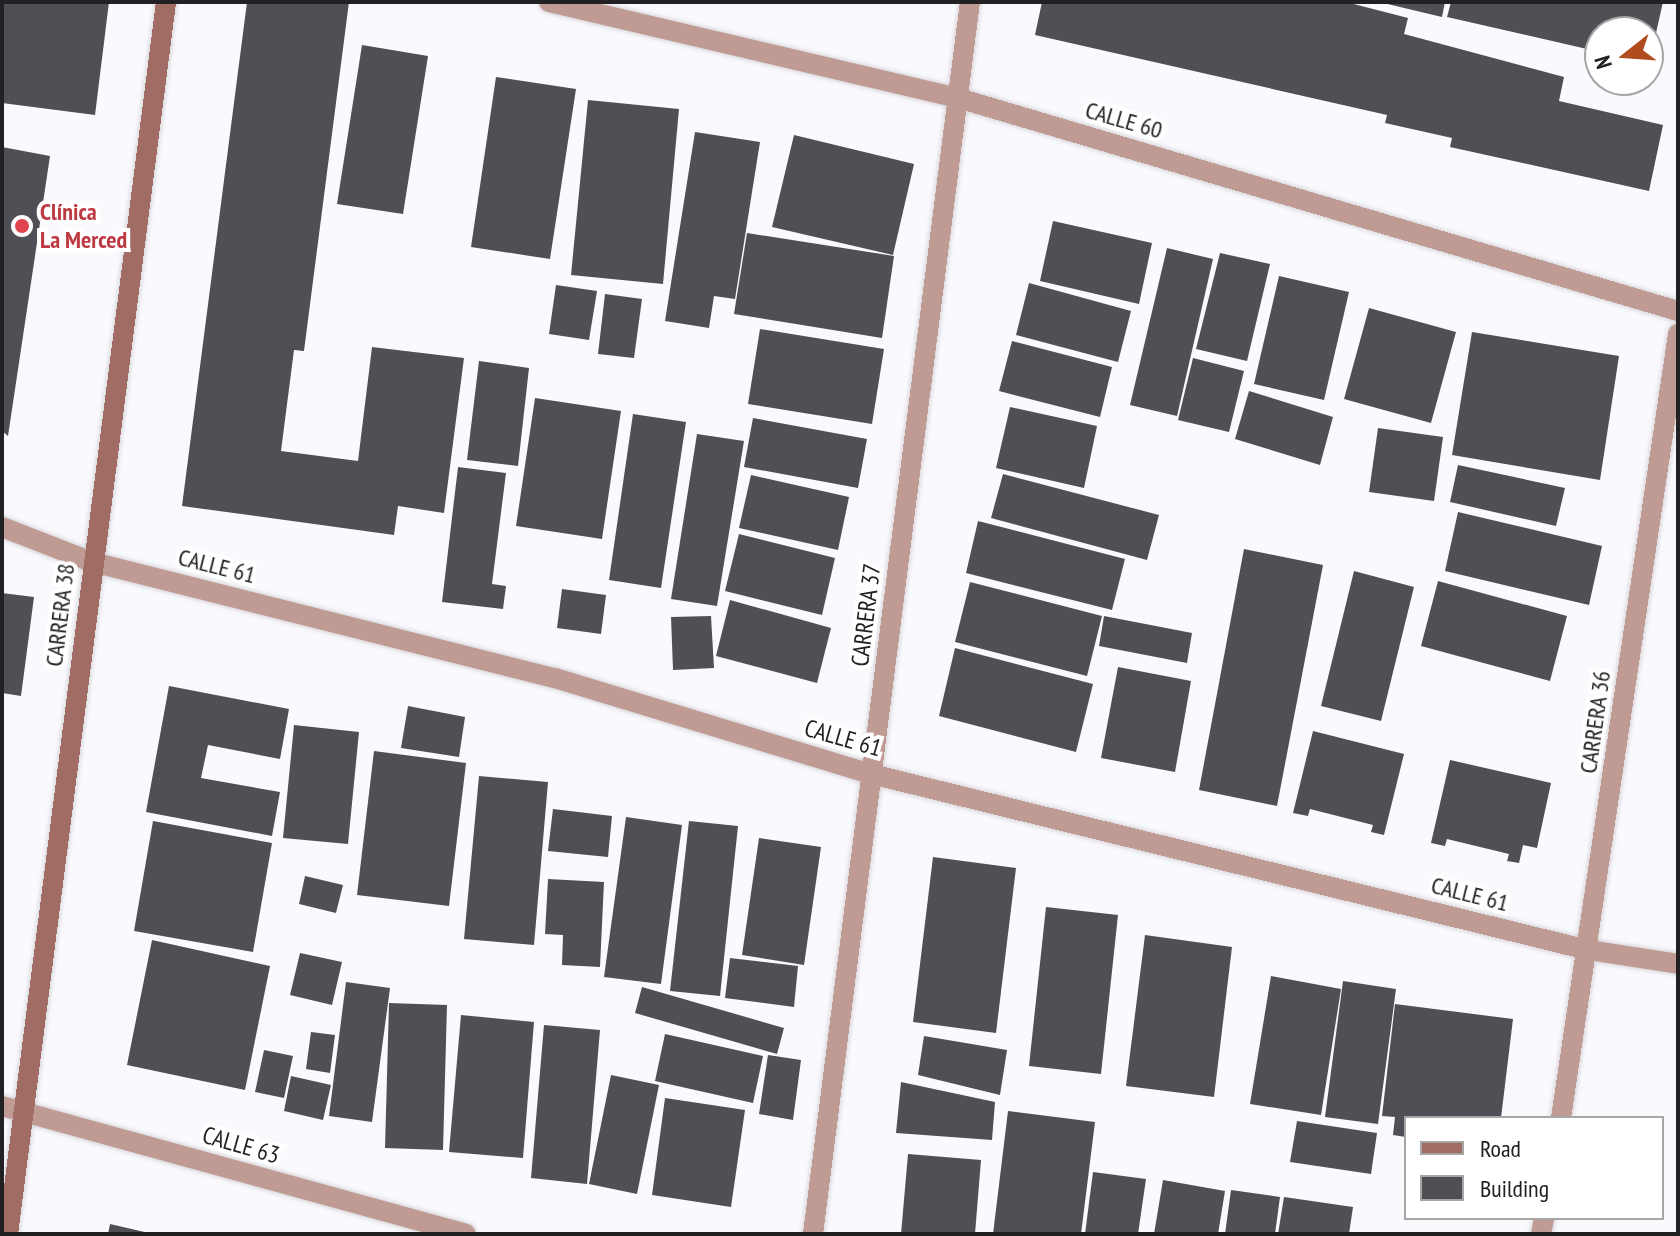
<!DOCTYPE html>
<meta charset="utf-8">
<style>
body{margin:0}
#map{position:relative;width:1680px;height:1236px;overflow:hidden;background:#fafafe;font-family:"PT Sans Narrow",sans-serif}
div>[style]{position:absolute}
.building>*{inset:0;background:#4f4f56}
.roads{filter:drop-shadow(0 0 2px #d7d7db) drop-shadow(0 0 2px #d7d7db)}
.minor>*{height:20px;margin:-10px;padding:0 10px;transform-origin:10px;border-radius:10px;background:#c09b94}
.tertiary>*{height:20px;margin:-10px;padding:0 10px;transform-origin:10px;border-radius:10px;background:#c09b94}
.secondary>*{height:20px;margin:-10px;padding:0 10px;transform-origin:10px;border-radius:10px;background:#a16c63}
.dots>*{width:22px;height:22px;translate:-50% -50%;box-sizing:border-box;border:4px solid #fff;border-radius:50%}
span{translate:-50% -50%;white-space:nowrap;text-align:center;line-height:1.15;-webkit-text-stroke:8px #fff;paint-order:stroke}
.street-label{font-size:24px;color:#212124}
.health-label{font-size:24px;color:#be3a42;font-weight:700}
.left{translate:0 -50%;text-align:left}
.frame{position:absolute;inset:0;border:4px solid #212124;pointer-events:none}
.legend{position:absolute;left:1404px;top:1116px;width:260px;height:104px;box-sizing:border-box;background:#fff;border:2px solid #a6a6a7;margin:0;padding:10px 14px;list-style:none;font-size:24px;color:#212124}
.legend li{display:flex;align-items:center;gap:16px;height:40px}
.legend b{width:40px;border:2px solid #a6a6a7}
.north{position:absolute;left:1584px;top:16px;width:80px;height:80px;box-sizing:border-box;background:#fff;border:2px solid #a6a6a7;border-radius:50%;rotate:253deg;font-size:22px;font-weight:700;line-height:32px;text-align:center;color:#212124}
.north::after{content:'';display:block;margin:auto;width:28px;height:36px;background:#b14c1e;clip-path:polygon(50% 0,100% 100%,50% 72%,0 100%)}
</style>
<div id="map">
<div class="building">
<i style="clip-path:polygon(2px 2px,109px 2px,95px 115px,2px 103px)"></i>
<i style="clip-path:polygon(247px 2px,349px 2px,304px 351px,294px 350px,281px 451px,358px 461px,372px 347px,464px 358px,444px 513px,398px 506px,394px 535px,182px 506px)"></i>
<i style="clip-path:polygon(1042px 2px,1346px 2px,1408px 18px,1404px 34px,1564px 77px,1559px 101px,1663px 125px,1649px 191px,1450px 147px,1452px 138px,1385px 123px,1387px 115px,1035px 35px)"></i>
<i style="clip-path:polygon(1379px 2px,1445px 2px,1442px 17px)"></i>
<i style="clip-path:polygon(1451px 2px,1663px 2px,1649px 64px,1648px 32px,1600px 32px,1600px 52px,1447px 17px)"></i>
<i style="clip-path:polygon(362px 45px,428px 56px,403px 214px,337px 204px)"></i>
<i style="clip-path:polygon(496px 77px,576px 89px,550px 259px,471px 247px)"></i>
<i style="clip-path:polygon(588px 100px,679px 109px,663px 284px,571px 275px)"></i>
<i style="clip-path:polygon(695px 132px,760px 142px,735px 299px,714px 296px,709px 328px,665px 321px)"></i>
<i style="clip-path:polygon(794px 135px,914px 164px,893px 255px,772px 227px)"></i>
<i style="clip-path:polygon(2px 147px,50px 156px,8px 436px,2px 431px)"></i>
<i style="clip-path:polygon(1053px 221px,1152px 243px,1139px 304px,1040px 281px)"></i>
<i style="clip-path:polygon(747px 233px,894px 256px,882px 338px,734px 314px)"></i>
<i style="clip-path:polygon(1167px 248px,1213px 259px,1177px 416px,1130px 405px)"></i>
<i style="clip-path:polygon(1220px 253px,1270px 264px,1247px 361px,1196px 349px)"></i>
<i style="clip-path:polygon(1279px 276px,1349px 292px,1324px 400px,1254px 384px)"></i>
<i style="clip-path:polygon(1029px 283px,1131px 311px,1118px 362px,1016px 335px)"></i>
<i style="clip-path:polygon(556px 285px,597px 291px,589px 340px,549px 334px)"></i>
<i style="clip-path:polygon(605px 294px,642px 299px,634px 358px,598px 354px)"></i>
<i style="clip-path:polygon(1369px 308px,1456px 332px,1431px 423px,1344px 399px)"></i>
<i style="clip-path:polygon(760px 329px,884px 349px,872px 424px,748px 404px)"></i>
<i style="clip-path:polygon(1472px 332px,1619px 356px,1600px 480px,1452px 455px)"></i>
<i style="clip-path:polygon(1012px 341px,1112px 367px,1100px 417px,999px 391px)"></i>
<i style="clip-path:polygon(1193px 358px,1244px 371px,1229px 432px,1178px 420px)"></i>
<i style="clip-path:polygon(479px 361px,529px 368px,518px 466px,467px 460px)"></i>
<i style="clip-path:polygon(1249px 391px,1333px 417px,1320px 465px,1235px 439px)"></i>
<i style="clip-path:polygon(535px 398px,621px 411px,602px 539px,516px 526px)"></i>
<i style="clip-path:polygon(1010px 407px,1097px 426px,1084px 488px,996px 468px)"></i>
<i style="clip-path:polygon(633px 414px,686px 422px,661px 588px,609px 580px)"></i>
<i style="clip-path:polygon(753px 418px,867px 439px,858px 488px,744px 467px)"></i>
<i style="clip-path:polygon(1378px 428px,1443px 437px,1434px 501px,1369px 492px)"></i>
<i style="clip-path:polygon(697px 434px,744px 441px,717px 606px,671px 599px)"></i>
<i style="clip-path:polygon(1458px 465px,1565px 488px,1556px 526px,1450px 502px)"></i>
<i style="clip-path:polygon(458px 467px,506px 473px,492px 584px,506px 586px,503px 609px,442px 602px)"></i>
<i style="clip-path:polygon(1003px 474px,1159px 515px,1147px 560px,991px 518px)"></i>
<i style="clip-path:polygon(751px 475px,849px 497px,838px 550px,739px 528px)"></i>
<i style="clip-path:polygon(1458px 512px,1602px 546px,1589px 605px,1445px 571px)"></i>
<i style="clip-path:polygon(978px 521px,1125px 559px,1112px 610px,966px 573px)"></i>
<i style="clip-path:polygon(739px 534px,835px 558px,822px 615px,725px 591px)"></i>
<i style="clip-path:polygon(1244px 549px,1323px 565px,1277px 806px,1199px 790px)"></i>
<i style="clip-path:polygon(1354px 571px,1414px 587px,1381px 721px,1321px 706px)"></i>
<i style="clip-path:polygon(1438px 581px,1567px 616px,1550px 681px,1421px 646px)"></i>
<i style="clip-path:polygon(970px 582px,1102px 616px,1087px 676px,955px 642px)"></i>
<i style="clip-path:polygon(562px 589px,606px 595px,601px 634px,557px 628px)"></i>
<i style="clip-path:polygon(2px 593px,34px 597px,21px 696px,2px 693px)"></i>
<i style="clip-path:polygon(730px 600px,831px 628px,817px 683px,716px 656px)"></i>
<i style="clip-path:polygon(711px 616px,714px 668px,673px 670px,671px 617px)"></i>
<i style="clip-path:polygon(1104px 616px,1192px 633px,1187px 663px,1099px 646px)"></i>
<i style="clip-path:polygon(955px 648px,1093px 684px,1076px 752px,939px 716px)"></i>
<i style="clip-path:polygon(1118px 667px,1191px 681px,1175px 772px,1101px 758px)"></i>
<i style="clip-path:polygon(169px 686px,289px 709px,280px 759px,208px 745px,201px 778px,280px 792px,272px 836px,146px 812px)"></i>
<i style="clip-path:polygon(408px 706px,465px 717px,459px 757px,401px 748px)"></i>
<i style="clip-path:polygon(294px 725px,359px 732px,348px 844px,283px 838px)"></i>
<i style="clip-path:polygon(1313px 731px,1404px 754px,1384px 835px,1371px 832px,1373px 825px,1310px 809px,1308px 816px,1293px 813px)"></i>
<i style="clip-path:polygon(374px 751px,466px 763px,449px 906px,357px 895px)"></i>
<i style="clip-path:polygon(1450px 760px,1551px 783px,1537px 848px,1523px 845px,1519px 863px,1507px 861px,1509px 854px,1447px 839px,1445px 846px,1431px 843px)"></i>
<i style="clip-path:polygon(479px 776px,548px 782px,534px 945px,464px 939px)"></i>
<i style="clip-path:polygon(553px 809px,612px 816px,608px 857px,548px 851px)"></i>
<i style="clip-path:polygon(626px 817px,682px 825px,661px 984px,604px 977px)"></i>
<i style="clip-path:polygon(153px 821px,272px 843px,253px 952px,134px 931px)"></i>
<i style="clip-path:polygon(689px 821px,738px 826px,720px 996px,670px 991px)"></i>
<i style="clip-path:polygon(759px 838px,821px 847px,804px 965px,742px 955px)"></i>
<i style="clip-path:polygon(933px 857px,1016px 868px,996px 1033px,913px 1022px)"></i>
<i style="clip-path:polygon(305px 876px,343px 885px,336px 913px,299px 904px)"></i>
<i style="clip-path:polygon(548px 879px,604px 882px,600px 967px,562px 965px,563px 935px,545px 934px)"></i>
<i style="clip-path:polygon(1046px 907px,1118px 915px,1101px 1074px,1029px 1066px)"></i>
<i style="clip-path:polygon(1145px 935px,1232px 947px,1214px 1097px,1126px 1086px)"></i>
<i style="clip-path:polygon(152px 940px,270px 966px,245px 1090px,127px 1065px)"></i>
<i style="clip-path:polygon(300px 953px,342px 962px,332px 1005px,290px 995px)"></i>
<i style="clip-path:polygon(730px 958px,798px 966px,794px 1007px,725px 998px)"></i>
<i style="clip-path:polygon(1271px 976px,1341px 989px,1321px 1115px,1250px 1104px)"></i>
<i style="clip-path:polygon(1343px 981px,1396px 989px,1378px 1124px,1325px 1117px)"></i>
<i style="clip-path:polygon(346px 982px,390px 988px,372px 1122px,329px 1116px)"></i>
<i style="clip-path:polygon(642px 987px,784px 1028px,777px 1054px,635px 1013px)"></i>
<i style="clip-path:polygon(389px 1003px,447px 1005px,443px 1150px,385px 1148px)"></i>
<i style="clip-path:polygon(1395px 1004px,1513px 1019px,1501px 1118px,1406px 1118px,1406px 1137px,1393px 1135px,1395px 1117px,1382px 1116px)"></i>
<i style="clip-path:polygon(461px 1015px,534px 1022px,523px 1158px,449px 1152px)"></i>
<i style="clip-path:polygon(544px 1025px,600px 1030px,587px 1184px,531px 1178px)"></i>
<i style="clip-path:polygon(311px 1032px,335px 1035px,330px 1073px,306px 1069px)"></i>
<i style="clip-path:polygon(665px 1034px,763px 1056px,753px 1103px,655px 1081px)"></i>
<i style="clip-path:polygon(924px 1036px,1007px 1050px,1000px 1095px,918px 1075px)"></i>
<i style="clip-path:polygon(264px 1050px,293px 1056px,284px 1098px,255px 1092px)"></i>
<i style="clip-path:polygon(768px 1055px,801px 1060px,793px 1120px,759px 1114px)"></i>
<i style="clip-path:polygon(611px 1075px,659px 1085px,637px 1194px,589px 1184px)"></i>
<i style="clip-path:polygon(291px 1076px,331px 1085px,323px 1120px,284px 1111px)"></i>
<i style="clip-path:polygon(901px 1082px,995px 1102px,992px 1140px,896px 1133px)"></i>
<i style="clip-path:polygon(665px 1098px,745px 1110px,731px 1207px,652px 1195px)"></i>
<i style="clip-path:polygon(1008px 1111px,1095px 1122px,1081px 1234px,993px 1234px)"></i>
<i style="clip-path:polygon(1297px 1121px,1377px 1133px,1371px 1174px,1290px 1162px)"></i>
<i style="clip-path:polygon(908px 1154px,981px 1160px,975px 1234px,901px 1234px)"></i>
<i style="clip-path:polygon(1093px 1172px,1146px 1179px,1138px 1234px,1085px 1234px)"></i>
<i style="clip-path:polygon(1163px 1180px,1225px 1191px,1218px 1234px,1154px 1234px)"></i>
<i style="clip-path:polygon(1231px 1190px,1280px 1197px,1275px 1234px,1225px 1234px)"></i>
<i style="clip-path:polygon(1284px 1197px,1353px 1207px,1349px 1234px,1278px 1234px)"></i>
<i style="clip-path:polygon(110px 1224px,149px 1233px,149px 1234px,108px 1234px)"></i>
</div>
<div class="roads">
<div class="minor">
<i style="left:549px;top:2px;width:420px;rotate:13.2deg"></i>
<i style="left:958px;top:98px;width:751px;rotate:16.48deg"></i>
<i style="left:2px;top:1106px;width:481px;rotate:15.4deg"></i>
<i style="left:1561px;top:1118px;width:793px;rotate:-81.51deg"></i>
<i style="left:813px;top:1234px;width:1242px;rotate:-82.74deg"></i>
<i style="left:1541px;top:1234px;width:16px;rotate:-79deg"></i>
</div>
<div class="tertiary">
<i style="left:2px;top:527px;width:97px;rotate:21.3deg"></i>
<i style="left:92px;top:562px;width:477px;rotate:14.1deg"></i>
<i style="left:555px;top:678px;width:330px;rotate:16.9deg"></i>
<i style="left:871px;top:774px;width:738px;rotate:13.79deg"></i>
<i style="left:1588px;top:950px;width:91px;rotate:8.8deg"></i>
</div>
<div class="secondary">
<i style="left:8px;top:1234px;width:1242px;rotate:-82.69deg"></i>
</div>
</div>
<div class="dots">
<i style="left:22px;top:226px;background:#e0444e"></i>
</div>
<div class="street-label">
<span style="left:1124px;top:120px;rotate:16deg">CALLE 60</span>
<span style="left:217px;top:566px;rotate:14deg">CALLE 61</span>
<span style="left:60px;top:615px;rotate:-83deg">CARRERA 38</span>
<span style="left:866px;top:615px;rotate:-83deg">CARRERA 37</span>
<span style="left:1595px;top:722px;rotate:-82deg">CARRERA 36</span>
<span style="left:843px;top:738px;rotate:16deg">CALLE 61</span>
<span style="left:1470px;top:894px;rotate:14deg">CALLE 61</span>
<span style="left:241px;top:1145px;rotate:16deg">CALLE 63</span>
</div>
<div class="health-label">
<span class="left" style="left:40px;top:226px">Clínica<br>La Merced</span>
</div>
<div class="frame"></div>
<ul class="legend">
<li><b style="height:10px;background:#a16c63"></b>Road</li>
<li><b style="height:22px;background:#4f4f56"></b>Building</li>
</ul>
<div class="north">N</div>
</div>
